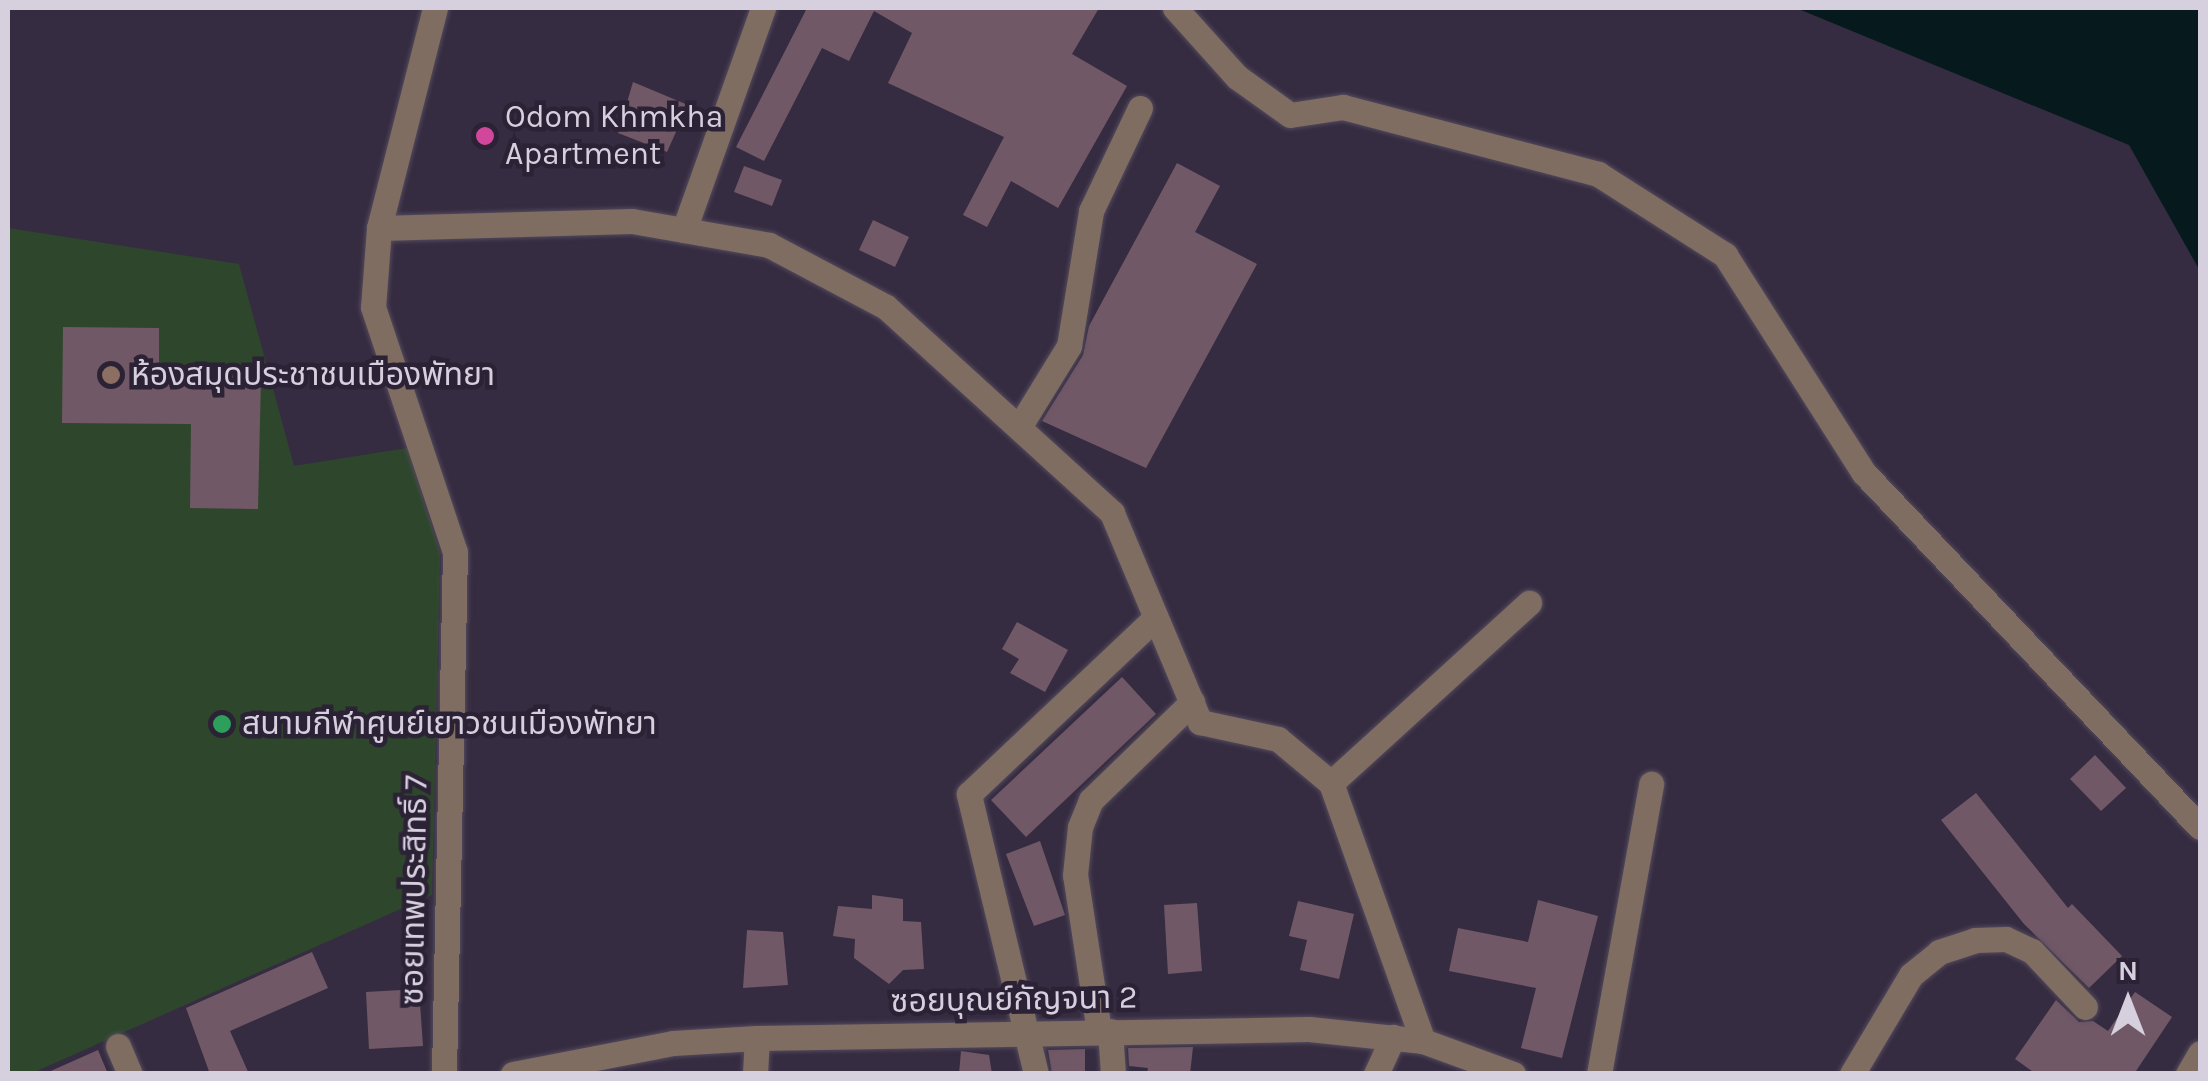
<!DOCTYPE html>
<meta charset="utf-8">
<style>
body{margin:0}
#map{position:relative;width:2208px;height:1081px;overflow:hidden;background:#362c41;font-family:Karla,"Noto Sans Thai",sans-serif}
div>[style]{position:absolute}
.green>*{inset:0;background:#2e472c}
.water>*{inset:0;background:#061a1e}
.building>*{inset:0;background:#715867}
.roads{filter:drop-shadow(0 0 2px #534a5d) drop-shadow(0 0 2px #534a5d)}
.minor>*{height:25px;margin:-12.5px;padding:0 12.5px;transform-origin:12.5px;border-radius:12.5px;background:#806d61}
.dots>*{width:28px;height:28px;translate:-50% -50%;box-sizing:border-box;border:5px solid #2c2236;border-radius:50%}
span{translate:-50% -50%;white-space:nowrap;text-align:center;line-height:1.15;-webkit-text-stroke:9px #2c2236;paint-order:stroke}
.poi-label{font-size:32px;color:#d6d0de}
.left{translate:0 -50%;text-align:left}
.street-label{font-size:32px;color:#d6d0de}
.frame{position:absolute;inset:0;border:10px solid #d6d0de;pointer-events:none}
.north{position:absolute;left:2078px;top:951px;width:100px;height:100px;-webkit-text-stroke:8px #2c2236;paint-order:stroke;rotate:0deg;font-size:28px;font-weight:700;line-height:40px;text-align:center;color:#d6d0de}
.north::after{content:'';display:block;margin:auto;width:35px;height:45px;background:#d6d0de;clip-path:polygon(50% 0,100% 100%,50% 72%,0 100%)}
</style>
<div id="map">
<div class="green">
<i style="clip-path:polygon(8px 228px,239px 264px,294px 466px,407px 448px,440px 552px,432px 895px,30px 1074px,8px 1073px)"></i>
</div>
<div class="water">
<i style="clip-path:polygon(1796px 8px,2200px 8px,2200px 271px,2129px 145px)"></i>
</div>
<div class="building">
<i style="clip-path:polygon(807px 8px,1099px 8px,1072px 54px,1127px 86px,1058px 208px,1011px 181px,987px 227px,963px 215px,1004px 137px,888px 83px,912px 33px,874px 11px,849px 61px,822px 48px,764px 161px,736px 147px)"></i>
<i style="clip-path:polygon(633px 82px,688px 105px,667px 152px,618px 133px)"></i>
<i style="clip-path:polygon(1177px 163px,1220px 186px,1195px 232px,1257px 264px,1146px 468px,1042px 421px,1083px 355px,1089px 326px)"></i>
<i style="clip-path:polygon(744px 166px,782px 180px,772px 206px,734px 192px)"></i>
<i style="clip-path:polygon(873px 220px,909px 237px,895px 267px,859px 250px)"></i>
<i style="clip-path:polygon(63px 327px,159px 328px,159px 374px,261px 376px,258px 509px,190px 508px,191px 424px,62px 423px)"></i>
<i style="clip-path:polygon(1017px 622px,1068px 650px,1045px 692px,1010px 673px,1019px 659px,1002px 649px)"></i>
<i style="clip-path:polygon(1122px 677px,1156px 714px,1026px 837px,991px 800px)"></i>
<i style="clip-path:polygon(2095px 755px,2126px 788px,2101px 811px,2070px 779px)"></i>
<i style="clip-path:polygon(1976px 793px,2068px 908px,2072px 904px,2122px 956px,2089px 988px,2024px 924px,1941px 820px)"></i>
<i style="clip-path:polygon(1040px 841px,1065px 915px,1034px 926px,1006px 854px)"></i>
<i style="clip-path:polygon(872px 895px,903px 899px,903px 921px,921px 922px,924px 969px,903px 970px,889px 984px,854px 958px,855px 939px,833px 936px,838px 906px,872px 909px)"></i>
<i style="clip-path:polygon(1538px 900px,1598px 916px,1562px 1058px,1521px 1048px,1536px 988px,1449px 971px,1458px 928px,1528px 942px)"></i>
<i style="clip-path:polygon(1298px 901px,1354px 914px,1339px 979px,1300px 970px,1307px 940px,1289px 936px)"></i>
<i style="clip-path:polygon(1197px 903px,1202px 971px,1168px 974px,1164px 905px)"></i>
<i style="clip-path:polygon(747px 930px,783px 932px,788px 985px,743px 988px)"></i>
<i style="clip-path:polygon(312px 952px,328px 988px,230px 1031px,249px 1074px,210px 1074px,186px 1008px)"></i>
<i style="clip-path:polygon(419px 989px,423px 1046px,369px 1049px,366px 992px)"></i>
<i style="clip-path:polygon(2135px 992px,2172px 1017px,2134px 1074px,2036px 1074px,2015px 1059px,2056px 1000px,2079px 1022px,2093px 1021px,2108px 1031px)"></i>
<i style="clip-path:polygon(1193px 1047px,1190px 1074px,1147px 1074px,1148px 1068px,1129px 1066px,1128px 1048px)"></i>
<i style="clip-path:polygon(1085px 1049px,1085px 1074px,1052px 1074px,1048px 1050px)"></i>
<i style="clip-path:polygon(98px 1050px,108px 1074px,44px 1074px)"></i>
<i style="clip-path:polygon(961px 1051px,989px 1055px,992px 1074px,959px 1074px)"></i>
</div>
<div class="roads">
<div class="minor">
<i style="left:435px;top:8px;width:227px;rotate:104.3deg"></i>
<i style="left:379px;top:228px;width:79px;rotate:94.3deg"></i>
<i style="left:373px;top:307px;width:258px;rotate:71.5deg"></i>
<i style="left:455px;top:552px;width:522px;rotate:91.21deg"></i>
<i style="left:1175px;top:8px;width:93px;rotate:48.1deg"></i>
<i style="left:1237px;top:77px;width:65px;rotate:35.6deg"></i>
<i style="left:1290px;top:115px;width:54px;rotate:-8.6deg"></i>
<i style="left:1343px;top:107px;width:264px;rotate:14.7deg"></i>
<i style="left:1598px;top:174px;width:151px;rotate:32.5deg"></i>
<i style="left:1725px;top:255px;width:259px;rotate:57.5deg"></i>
<i style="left:1864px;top:473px;width:488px;rotate:46.5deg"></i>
<i style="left:379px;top:228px;width:253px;rotate:-1.6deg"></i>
<i style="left:632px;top:221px;width:139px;rotate:9.9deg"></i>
<i style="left:769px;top:245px;width:132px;rotate:27.9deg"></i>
<i style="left:886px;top:307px;width:306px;rotate:42.3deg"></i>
<i style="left:1112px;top:513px;width:227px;rotate:67.2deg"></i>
<i style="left:1200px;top:722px;width:80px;rotate:12.3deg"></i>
<i style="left:1278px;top:739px;width:69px;rotate:39.7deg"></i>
<i style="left:1331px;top:783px;width:274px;rotate:70.4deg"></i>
<i style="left:684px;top:230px;width:236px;rotate:-70.4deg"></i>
<i style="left:1021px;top:424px;width:92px;rotate:-58.4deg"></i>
<i style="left:1069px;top:346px;width:137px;rotate:-80.7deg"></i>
<i style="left:1091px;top:211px;width:114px;rotate:-64.6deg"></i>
<i style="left:1331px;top:783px;width:268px;rotate:-42.3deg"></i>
<i style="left:1099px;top:1031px;width:158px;rotate:-98.7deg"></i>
<i style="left:1075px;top:875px;width:48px;rotate:-84.1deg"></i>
<i style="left:1080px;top:827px;width:29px;rotate:-68deg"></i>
<i style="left:1091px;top:800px;width:141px;rotate:-44.1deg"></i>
<i style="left:1110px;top:1031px;width:43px;rotate:86deg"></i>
<i style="left:118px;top:1046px;width:30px;rotate:67deg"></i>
<i style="left:513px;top:1074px;width:163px;rotate:-11deg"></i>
<i style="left:673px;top:1043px;width:84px;rotate:-3.4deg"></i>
<i style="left:757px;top:1038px;width:552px;rotate:-0.93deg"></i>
<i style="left:1309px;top:1029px;width:115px;rotate:6deg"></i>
<i style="left:1423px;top:1041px;width:96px;rotate:20.1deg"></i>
<i style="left:755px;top:1074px;width:36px;rotate:-87deg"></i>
<i style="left:1036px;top:1074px;width:288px;rotate:-103.5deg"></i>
<i style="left:969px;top:794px;width:256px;rotate:-43.4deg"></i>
<i style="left:1376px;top:1074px;width:41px;rotate:-65.3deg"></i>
<i style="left:1599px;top:1074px;width:295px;rotate:-79.8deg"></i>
<i style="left:1852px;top:1074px;width:115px;rotate:-59.2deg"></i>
<i style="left:1911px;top:975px;width:36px;rotate:-39deg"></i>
<i style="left:1939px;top:952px;width:38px;rotate:-18deg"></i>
<i style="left:1975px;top:940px;width:31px;rotate:-2deg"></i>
<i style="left:2006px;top:939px;width:29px;rotate:25deg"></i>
<i style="left:2032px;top:951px;width:77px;rotate:46.6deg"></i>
<i style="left:2188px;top:1074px;width:24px;rotate:-60deg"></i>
</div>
</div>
<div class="dots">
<i style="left:485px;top:136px;background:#d1479c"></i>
<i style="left:111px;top:375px;background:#8d6e63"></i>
<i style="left:222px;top:724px;background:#2e9e5b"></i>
</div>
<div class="poi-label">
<span class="left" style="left:505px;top:136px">Odom Khmkha<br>Apartment</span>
<span class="left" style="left:131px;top:375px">ห้องสมุดประชาชนเมืองพัทยา</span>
<span class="left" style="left:242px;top:724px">สนามกีฬาศูนย์เยาวชนเมืองพัทยา</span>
</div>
<div class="street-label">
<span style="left:415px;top:890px;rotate:-89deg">ซอยเทพประสิทธิ์ 7</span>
<span style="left:1014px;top:1000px;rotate:-1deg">ซอยบุณย์กัญจนา 2</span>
</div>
<div class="frame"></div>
<div class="north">N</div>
</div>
